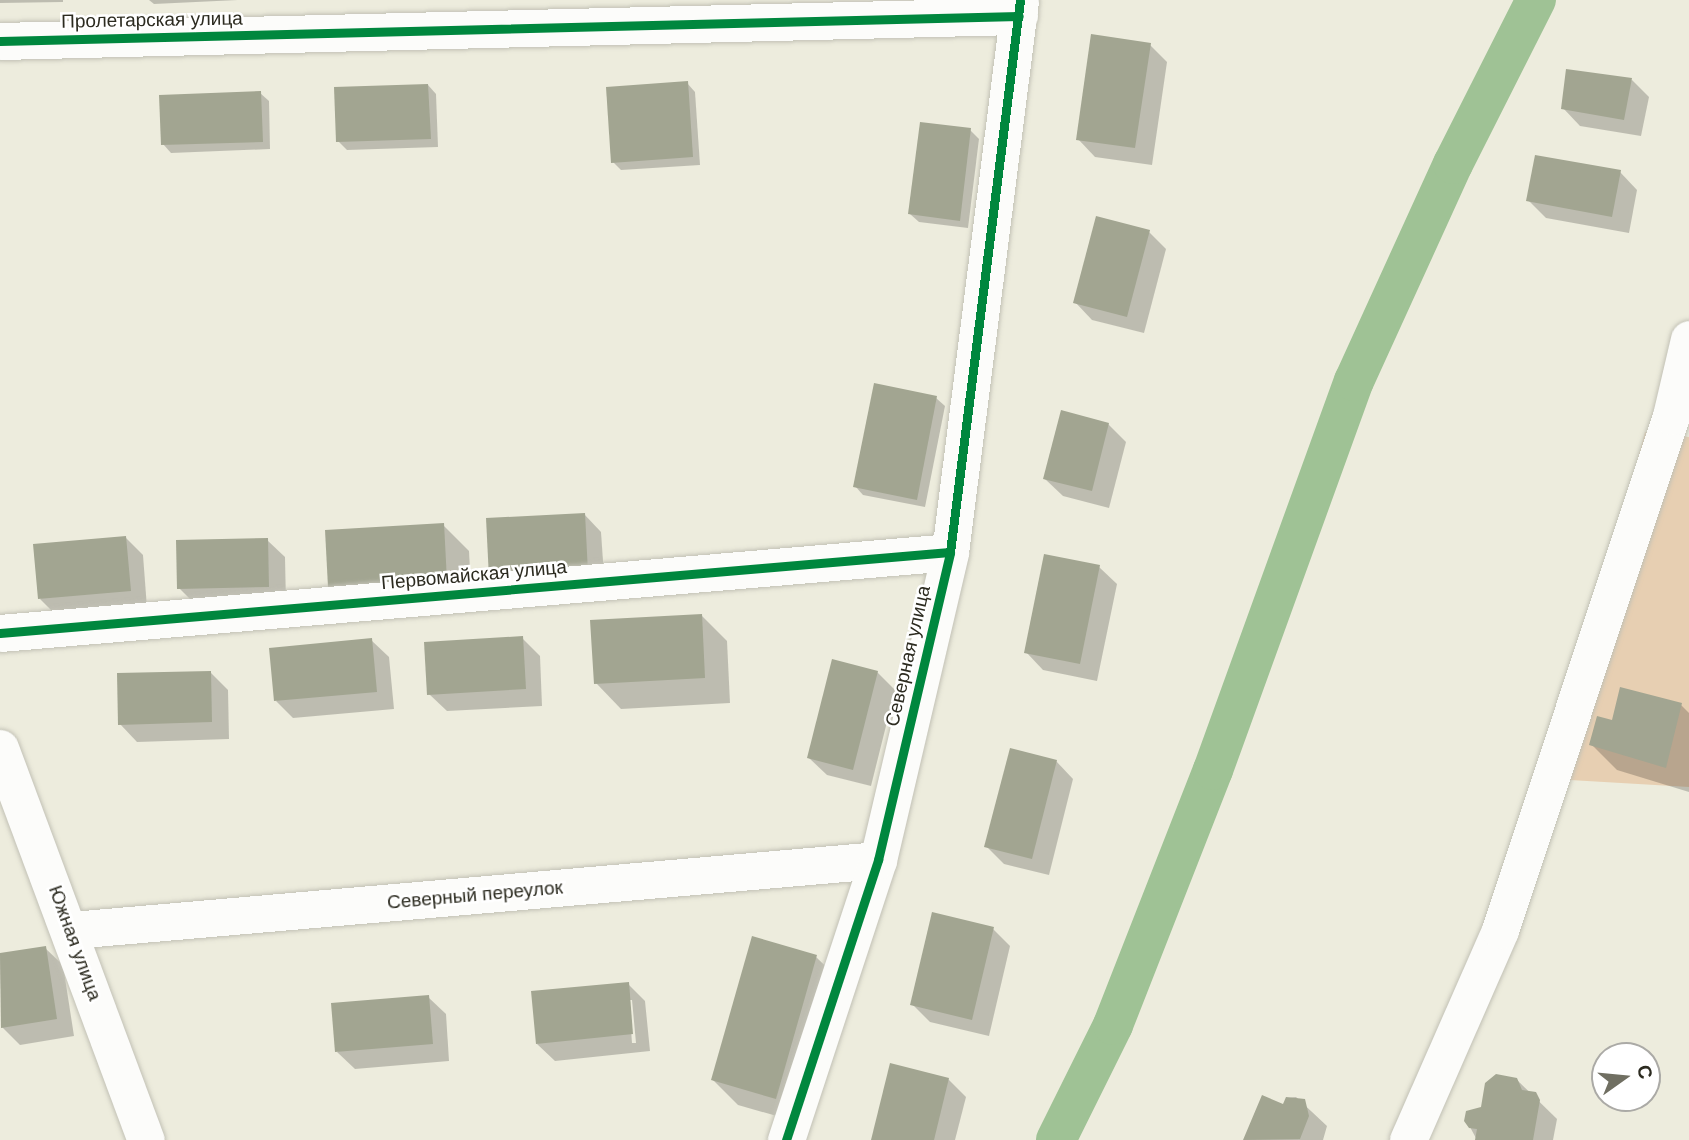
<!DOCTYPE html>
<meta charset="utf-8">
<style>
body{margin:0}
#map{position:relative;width:1689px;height:1140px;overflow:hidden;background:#edecdd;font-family:Helvetica,sans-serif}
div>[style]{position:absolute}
.green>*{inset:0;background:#e7cfb2}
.shadow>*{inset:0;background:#0003}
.canal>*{height:40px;margin:-20px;padding:0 20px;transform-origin:20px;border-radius:20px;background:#9fc295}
.building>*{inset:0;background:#a2a591}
.roads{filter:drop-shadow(0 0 2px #c2c1b5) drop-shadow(0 0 2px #c2c1b5)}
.minor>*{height:37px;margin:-18.5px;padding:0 18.5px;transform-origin:18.5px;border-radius:18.5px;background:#fcfcfa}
.cycleway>*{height:9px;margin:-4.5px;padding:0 4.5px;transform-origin:4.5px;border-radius:4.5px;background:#00873e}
span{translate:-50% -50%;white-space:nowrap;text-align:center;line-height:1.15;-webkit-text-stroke:5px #fff;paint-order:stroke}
.street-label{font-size:19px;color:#2c2b20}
.north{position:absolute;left:1591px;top:1042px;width:70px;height:70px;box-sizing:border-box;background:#fff;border:2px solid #abaaa6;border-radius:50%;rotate:75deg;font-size:19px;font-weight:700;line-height:28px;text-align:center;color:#2c2b20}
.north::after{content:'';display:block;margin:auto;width:24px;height:32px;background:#706f62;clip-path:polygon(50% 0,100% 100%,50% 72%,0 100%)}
</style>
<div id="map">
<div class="green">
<i style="clip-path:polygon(1645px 432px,1689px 437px,1689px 787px,1553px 779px)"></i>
</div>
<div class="shadow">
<i style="clip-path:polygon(0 0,63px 0,63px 2px,0 3px)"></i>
<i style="clip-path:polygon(149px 0,238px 0,154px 4px)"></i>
<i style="clip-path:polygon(1150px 45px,1167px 62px,1152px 165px,1095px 157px,1078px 139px)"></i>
<i style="clip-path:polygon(1632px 80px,1649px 97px,1641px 136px,1580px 126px,1563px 108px)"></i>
<i style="clip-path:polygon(687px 83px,695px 92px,700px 165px,621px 170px,613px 162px)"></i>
<i style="clip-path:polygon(428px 85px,436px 94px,438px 147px,347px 150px,338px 141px)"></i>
<i style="clip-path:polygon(260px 93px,269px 101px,270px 149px,171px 153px,163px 144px)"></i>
<i style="clip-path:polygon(970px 130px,979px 139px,968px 228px,919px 222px,910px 214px)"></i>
<i style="clip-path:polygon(1620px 172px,1637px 190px,1629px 233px,1546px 218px,1528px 200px)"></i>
<i style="clip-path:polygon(1149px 232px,1166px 249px,1144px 333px,1092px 320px,1075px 302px)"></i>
<i style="clip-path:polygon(936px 398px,945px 406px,925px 507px,863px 495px,855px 486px)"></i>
<i style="clip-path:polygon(1108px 424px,1126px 442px,1109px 508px,1063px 496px,1045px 479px)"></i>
<i style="clip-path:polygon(584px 514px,601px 532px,605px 590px,488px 520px)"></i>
<i style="clip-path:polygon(443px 525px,469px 551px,472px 606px,356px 612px)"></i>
<i style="clip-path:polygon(125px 537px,143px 555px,147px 608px,57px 616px,40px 599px)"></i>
<i style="clip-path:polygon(267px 540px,285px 557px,286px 604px,197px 606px,179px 588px)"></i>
<i style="clip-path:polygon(1099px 567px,1117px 584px,1097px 681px,1043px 670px,1026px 652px)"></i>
<i style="clip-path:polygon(701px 615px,727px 641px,730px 703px,621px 709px,596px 683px)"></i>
<i style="clip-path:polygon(522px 638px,540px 656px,542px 706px,447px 711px,429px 694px)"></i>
<i style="clip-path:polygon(371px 640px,389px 657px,394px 709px,293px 718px,276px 701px)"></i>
<i style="clip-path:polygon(210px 672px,228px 690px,229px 739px,137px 742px,120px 724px)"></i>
<i style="clip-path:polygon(877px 672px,895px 690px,871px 786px,827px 775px,809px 758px)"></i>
<i style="clip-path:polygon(1681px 705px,1689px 713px,1689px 792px,1617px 770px,1591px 744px,1613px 722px)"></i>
<i style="clip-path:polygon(1056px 761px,1073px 779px,1049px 875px,1004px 864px,986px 846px)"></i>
<i style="clip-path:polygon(993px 929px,1010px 946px,989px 1036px,930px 1022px,912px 1004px)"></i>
<i style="clip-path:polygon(45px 948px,63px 965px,74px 1036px,20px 1045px,2px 1027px,0 955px)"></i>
<i style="clip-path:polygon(816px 957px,842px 982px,801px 1123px,738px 1105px,713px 1080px)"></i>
<i style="clip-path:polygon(evenodd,628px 984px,645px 1001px,650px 1051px,555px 1061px,537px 1044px,628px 984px,629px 1000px,632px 1000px,636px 1043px,632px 1043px,629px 1000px)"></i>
<i style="clip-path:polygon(428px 997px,446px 1014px,449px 1061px,355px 1069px,337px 1052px)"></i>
<i style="clip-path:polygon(948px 1079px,966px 1097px,955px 1140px,873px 1140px)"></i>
<i style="clip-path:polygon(1516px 1079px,1557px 1119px,1553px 1140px,1477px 1140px,1470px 1127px)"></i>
<i style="clip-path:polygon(1296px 1097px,1327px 1126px,1323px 1140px,1245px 1140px,1263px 1098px,1284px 1107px,1288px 1098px)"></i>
</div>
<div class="canal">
<i style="left:1056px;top:1140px;width:128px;rotate:-63.6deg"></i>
<i style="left:1113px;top:1025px;width:274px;rotate:-68.6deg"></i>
<i style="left:1213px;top:770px;width:414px;rotate:-70.1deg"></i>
<i style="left:1354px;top:381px;width:239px;rotate:-65.5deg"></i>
<i style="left:1453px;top:164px;width:184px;rotate:-63.2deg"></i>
</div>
<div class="building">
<i style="clip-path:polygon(1091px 34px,1151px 43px,1135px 148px,1076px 140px)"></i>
<i style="clip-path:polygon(1566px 69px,1632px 78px,1624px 120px,1561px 109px)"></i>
<i style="clip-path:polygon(688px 81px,693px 157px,611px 163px,606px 87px)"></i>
<i style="clip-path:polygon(428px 84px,431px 139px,336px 142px,334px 87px)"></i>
<i style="clip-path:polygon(261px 91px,263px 142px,161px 145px,159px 95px)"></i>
<i style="clip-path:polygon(920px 122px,971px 128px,960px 221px,908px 214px)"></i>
<i style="clip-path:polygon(1535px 155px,1621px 170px,1612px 217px,1526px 201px)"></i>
<i style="clip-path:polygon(1096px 216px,1150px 230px,1127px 317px,1073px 303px)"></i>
<i style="clip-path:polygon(874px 383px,937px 396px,917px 500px,853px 487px)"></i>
<i style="clip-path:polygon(1061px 410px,1109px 423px,1092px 491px,1043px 479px)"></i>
<i style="clip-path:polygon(585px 513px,588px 573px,489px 578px,486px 518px)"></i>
<i style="clip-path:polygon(444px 523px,447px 581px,328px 587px,325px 530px)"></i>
<i style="clip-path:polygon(126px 536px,131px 591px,38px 599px,33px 544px)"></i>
<i style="clip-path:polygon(268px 538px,269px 587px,177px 589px,176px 540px)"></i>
<i style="clip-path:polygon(1044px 554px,1100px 565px,1080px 664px,1024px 653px)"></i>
<i style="clip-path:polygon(702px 614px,705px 678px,594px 684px,590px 620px)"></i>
<i style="clip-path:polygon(523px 636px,526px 689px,427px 695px,424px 642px)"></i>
<i style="clip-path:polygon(372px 638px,377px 692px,274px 701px,269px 648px)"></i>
<i style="clip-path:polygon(832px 659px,878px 671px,853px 770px,807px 758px)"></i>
<i style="clip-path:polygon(211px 671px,212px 722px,118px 725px,117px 673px)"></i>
<i style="clip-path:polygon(1620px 687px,1682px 703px,1666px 768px,1589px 745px,1597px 716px,1612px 720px)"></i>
<i style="clip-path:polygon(1010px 748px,1057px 760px,1032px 859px,984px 847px)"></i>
<i style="clip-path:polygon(932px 912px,994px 927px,972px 1020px,910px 1005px)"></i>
<i style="clip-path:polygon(752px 936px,817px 955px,776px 1099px,711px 1080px)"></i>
<i style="clip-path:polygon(46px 946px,57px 1019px,1px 1028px,0 953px)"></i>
<i style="clip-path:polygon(629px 982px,633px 1034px,536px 1044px,531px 991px)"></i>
<i style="clip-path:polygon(429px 995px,433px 1044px,335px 1052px,331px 1003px)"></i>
<i style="clip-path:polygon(890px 1063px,949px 1078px,934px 1140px,871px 1140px)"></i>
<i style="clip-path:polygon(1496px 1074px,1517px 1078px,1522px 1090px,1536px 1092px,1540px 1100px,1533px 1140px,1475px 1140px,1477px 1129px,1469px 1128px,1464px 1121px,1466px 1111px,1481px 1107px,1485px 1083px)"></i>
<i style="clip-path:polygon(1262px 1095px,1283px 1104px,1286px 1097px,1305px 1099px,1309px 1116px,1300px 1139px,1243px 1140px)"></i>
</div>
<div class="roads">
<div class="minor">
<i style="left:0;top:41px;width:1019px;rotate:-1.41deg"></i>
<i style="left:0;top:633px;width:953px;rotate:-4.87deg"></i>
<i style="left:0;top:748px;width:418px;rotate:69.6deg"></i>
<i style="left:72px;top:930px;width:809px;rotate:-4.96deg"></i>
<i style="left:786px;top:1140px;width:295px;rotate:-71.8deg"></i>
<i style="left:878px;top:860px;width:316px;rotate:-76.8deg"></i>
<i style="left:950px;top:552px;width:556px;rotate:-82.77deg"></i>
<i style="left:1408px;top:1140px;width:229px;rotate:-66.3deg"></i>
<i style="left:1500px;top:930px;width:542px;rotate:-71.6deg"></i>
<i style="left:1671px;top:416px;width:79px;rotate:-76.8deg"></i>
</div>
</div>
<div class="cycleway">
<i style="left:0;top:41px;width:1019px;rotate:-1.41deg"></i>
<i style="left:0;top:633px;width:953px;rotate:-4.87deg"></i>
<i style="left:786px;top:1140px;width:295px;rotate:-71.8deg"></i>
<i style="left:878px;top:860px;width:316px;rotate:-76.8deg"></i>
<i style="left:950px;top:552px;width:556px;rotate:-82.77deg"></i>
</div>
<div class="street-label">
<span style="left:152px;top:20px;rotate:-1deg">Пролетарская улица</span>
<span style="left:474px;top:575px;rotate:-5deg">Первомайская улица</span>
<span style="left:908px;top:656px;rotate:-77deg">Северная улица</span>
<span style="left:475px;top:895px;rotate:-5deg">Северный переулок</span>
<span style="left:75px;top:943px;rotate:70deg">Южная улица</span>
</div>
<div class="north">С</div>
</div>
